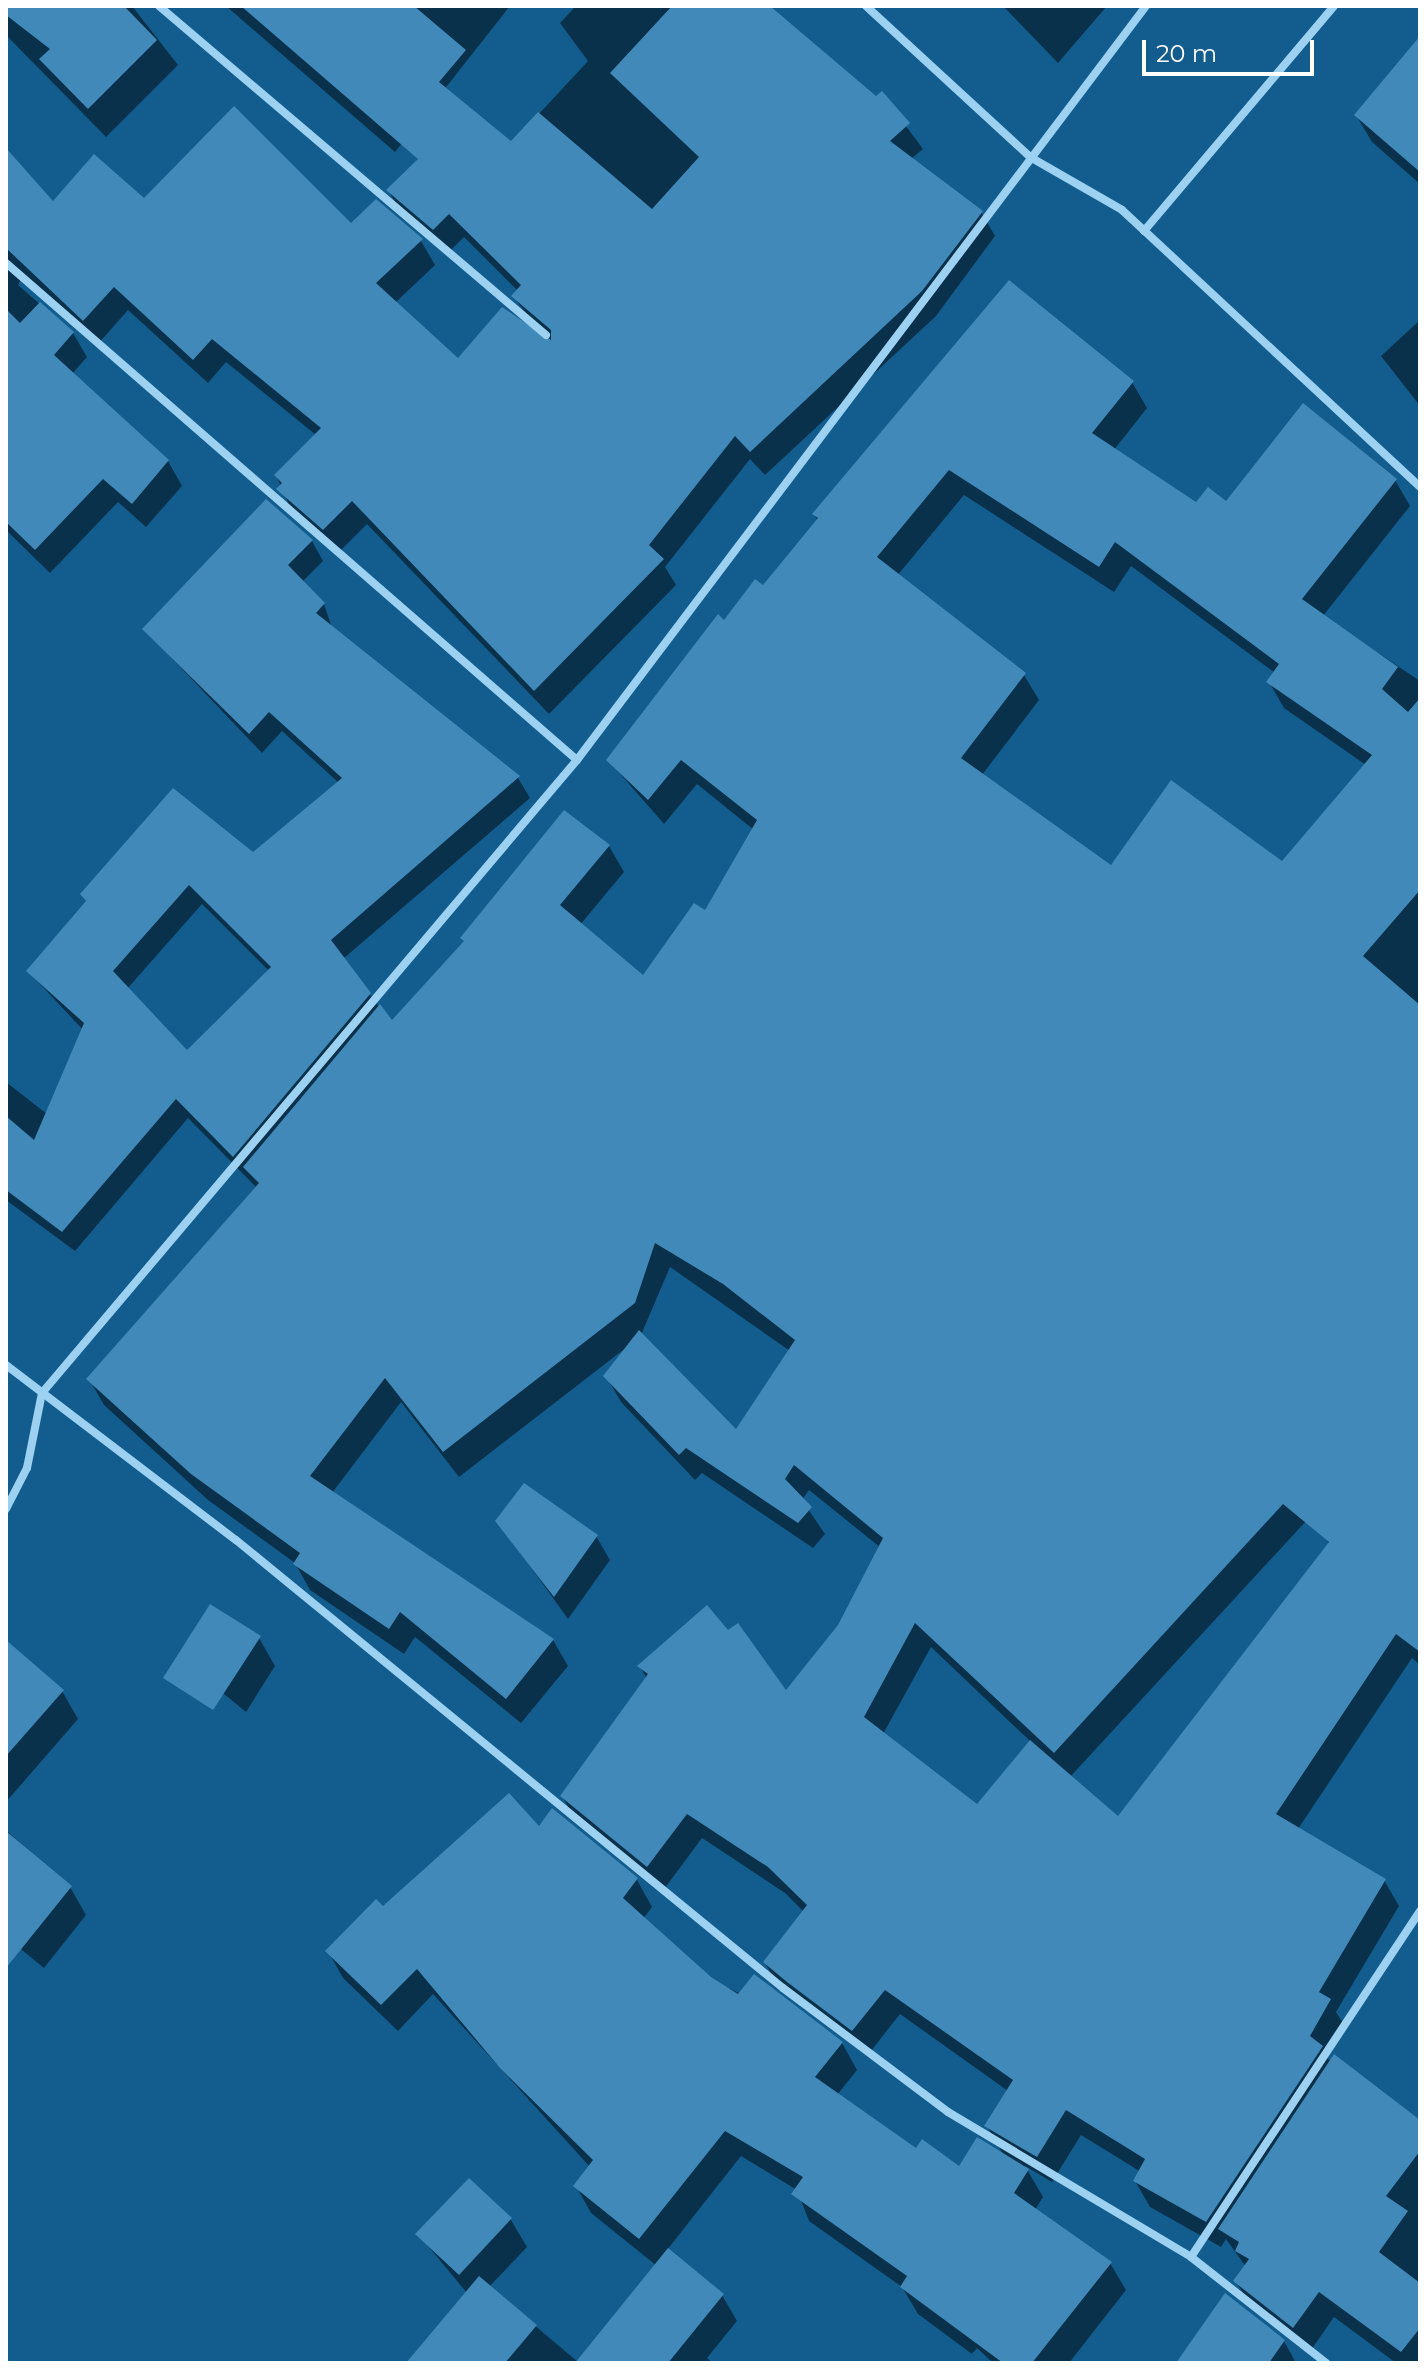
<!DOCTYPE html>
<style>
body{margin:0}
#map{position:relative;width:1426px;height:2369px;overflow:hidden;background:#135d8e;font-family:Montserrat,sans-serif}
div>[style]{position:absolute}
.shadow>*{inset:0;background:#0007}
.building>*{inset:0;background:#4089b8}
.minor>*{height:8px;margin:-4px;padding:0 4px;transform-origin:4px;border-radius:4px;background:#9dd1f1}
span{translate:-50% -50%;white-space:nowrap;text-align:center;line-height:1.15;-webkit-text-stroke:7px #135d8e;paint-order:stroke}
.frame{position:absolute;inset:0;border:8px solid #fff;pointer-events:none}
.scale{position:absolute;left:1142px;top:40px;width:172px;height:36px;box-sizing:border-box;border:4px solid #fff;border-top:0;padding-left:10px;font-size:24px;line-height:28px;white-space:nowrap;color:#fff;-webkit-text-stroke:6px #135d8e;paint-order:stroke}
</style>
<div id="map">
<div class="shadow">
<i style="clip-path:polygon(6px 6px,132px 6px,178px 65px,106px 137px,6px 35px)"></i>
<i style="clip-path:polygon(226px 6px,510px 6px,395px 152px)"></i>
<i style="clip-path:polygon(576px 6px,756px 6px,876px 99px,882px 94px,923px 149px,911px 159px,981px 212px,995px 236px,936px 316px,765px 475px,750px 459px,665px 567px,676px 585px,549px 714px,367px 524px,338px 553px,293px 514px,276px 475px,316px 435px,226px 362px,208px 383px,128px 310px,98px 344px,21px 279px,18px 285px,73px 333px,87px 357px,72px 374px,168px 461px,182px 486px,146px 527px,118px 502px,50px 573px,6px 530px,6px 151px,53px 204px,144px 200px,421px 241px,435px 265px,395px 303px,458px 361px,549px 345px,514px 297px,518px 291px,464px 237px,448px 253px,402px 214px,388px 190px,511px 144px,588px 61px,560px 23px)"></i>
<i style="clip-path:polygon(1003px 6px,1107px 6px,1058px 63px)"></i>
<i style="clip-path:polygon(1420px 38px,1420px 184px,1372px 142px,1356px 115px)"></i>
<i style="clip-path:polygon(1420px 320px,1420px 406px,1381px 356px)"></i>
<i style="clip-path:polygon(evenodd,1132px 382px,1147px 408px,1114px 450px,1197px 505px,1395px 480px,1410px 506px,1323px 616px,1420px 681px,1420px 1352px,1308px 1519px,1070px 1777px,1119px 1819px,1329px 1544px,1325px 1537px,1420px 1433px,1420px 1665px,1412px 1658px,1298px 1829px,1384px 1880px,1399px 1906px,1336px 2012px,1345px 2026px,1327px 2058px,1420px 2120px,1420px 2363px,1396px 2363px,1334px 2317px,1309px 2353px,1251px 2308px,1236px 2281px,1246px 2267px,1226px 2239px,1221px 2247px,1150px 2207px,1135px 2181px,1141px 2172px,1081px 2135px,1052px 2182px,1025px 2166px,1043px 2197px,1035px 2210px,1110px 2263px,1126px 2290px,1069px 2363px,993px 2363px,977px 2348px,972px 2354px,918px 2314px,902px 2287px,809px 2221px,797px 2190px,741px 2156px,667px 2250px,722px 2295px,737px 2321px,707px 2358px,713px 2363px,409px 2363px,467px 2293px,418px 2234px,469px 2180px,511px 2220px,527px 2247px,489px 2287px,578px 2362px,657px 2266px,591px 2213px,576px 2186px,590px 2167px,433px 1994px,398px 2031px,343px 1978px,328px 1951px,383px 1909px,539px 1829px,552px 1811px,637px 1880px,652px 1907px,643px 1919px,710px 1979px,842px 2043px,857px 2070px,837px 2095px,916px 2151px,960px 2169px,1004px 2156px,987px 2126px,1008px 2091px,900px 2014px,867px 2056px,780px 1988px,765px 1963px,804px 1912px,785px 1893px,702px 1838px,662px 1892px,577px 1822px,562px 1796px,647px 1679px,640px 1666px,786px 1693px,840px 1627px,881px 1548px,809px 1490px,802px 1500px,825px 1534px,813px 1548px,702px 1473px,695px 1480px,621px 1402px,606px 1376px,627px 1347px,459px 1477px,401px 1402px,332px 1493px,553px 1640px,568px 1666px,521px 1723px,415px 1637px,404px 1654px,310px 1590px,295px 1563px,208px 1500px,104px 1405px,89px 1379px,257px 1188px,188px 1118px,75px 1251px,6px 1200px,6px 1082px,47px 1114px,83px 1030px,28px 971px,87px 903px,82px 895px,253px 854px,339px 783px,282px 731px,262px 753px,144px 629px,312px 541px,323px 561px,302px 582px,324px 604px,332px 628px,518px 778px,530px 798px,343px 959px,391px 1023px,465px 943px,462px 938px,609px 846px,624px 872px,580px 925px,644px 978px,706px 913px,754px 830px,697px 784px,664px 824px,608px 760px,763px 588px,818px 521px,814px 514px,1132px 382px,964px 495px,1114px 592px,1131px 566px,1275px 673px,1269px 682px,1284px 708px,1366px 765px,1282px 864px,1111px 867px,982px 775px,1039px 700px,1024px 675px,897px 576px,964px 495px,1132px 382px,202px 904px,270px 972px,187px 1052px,127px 989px,202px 904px,1132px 382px,670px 1267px,790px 1351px,736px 1433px,641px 1335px,670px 1267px,1132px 382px,931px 1647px,1031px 1742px,978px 1807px,883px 1734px,931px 1647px)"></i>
<i style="clip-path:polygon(498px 1521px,596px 1536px,610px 1560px,568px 1619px)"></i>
<i style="clip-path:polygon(259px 1638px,275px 1666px,246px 1712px,201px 1675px)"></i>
<i style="clip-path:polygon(6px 1651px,62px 1691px,78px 1719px,6px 1802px)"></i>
<i style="clip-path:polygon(6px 1830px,70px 1887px,86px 1915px,44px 1968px,6px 1937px)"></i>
<i style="clip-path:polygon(1284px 2341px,1296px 2363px,1178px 2363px)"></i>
</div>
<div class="building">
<i style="clip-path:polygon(6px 6px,124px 6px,157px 40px,88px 109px,39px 59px,50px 49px,6px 15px)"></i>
<i style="clip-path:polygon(241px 6px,414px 6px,466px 50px,439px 82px,511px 141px,538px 112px,652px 209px,699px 157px,610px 73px,672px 6px,770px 6px,876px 96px,882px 91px,910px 123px,890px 141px,983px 211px,922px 291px,750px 452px,735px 436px,649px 545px,664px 559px,534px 691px,352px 501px,323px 530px,276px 489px,282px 483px,274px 475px,321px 428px,212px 339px,193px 360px,114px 287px,83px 321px,6px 248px,6px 148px,53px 201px,94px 154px,144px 198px,234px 106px,351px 223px,376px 199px,423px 239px,376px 283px,458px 358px,502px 307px,551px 340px,551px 330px,511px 296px,521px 285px,449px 214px,433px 230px,386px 190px,418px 159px)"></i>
<i style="clip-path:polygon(1420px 36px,1420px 172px,1354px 115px)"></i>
<i style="clip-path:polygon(evenodd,1009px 280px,1134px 381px,1092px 433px,1196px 502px,1208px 487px,1226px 501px,1303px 403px,1397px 479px,1302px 599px,1398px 667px,1382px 689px,1408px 712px,1420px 698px,1420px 890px,1363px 956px,1420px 1005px,1420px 1652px,1396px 1634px,1276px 1814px,1386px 1879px,1319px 1992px,1331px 1999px,1310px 2036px,1323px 2046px,1206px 2222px,1133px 2181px,1145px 2159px,1066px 2110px,1037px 2157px,984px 2126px,1013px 2080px,885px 1990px,852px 2031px,787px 1982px,763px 1962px,807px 1905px,768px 1867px,687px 1814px,647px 1867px,560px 1796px,648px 1674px,637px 1666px,707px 1605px,728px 1630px,738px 1623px,786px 1690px,838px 1625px,883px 1538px,794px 1465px,785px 1479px,812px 1507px,798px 1523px,686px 1448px,679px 1455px,603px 1376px,639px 1330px,736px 1429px,795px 1340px,723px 1284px,655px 1243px,635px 1303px,443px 1452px,385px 1378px,310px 1476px,554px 1639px,506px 1699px,400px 1612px,389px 1629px,293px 1564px,300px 1553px,191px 1474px,86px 1379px,259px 1183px,243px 1167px,380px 1004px,392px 1020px,464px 941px,460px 938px,564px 810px,610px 845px,560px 905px,643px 975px,694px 903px,705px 910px,757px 820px,681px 760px,648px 800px,606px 760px,718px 614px,724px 620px,755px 579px,763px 585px,818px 518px,812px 514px,1009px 280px,949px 470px,1099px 567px,1115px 542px,1279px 664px,1266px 682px,1372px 755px,1282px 861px,1171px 780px,1111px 865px,961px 758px,1026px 673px,877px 557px,949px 470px,1009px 280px,1283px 1504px,1329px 1542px,1118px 1816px,1030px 1740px,977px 1804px,864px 1717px,915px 1623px,1054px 1753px,1283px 1504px)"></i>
<i style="clip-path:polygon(40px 302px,74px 332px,54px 355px,169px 460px,132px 504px,103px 479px,35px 550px,6px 522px,6px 309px,20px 323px)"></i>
<i style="clip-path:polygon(evenodd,266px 499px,313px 540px,288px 565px,325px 603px,316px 613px,520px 776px,331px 940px,371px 993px,233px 1157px,176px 1099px,62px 1232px,6px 1190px,6px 1116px,34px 1140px,84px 1023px,26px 971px,86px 901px,80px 894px,173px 788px,253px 852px,342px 778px,269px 712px,249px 734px,142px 629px,266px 499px,189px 885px,271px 967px,187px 1050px,113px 971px,189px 885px)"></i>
<i style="clip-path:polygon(524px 1483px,598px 1535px,554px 1597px,495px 1521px)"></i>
<i style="clip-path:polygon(210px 1604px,261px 1636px,213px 1710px,163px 1678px)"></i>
<i style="clip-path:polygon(6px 1640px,64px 1690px,6px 1756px)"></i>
<i style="clip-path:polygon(509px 1793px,539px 1826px,552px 1808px,638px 1878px,623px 1898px,711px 1977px,738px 1994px,754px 1974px,843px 2042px,815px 2077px,916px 2148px,922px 2139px,959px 2166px,977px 2137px,1029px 2169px,1014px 2193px,1112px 2262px,1032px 2363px,1003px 2363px,900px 2287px,907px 2276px,791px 2194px,803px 2177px,725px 2131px,639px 2239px,573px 2186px,593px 2160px,500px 2068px,417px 1969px,381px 2005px,325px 1951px,376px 1899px,383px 1906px)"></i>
<i style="clip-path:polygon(6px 1831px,72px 1886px,6px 1968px)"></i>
<i style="clip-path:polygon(1334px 2054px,1420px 2120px,1420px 2151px,1386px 2196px,1408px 2211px,1379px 2252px,1420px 2283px,1420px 2328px,1401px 2352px,1319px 2292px,1293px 2328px,1233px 2281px,1249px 2259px,1235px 2251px,1239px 2242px,1218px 2229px)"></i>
<i style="clip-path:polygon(469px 2178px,512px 2218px,459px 2275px,415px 2234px)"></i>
<i style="clip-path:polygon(668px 2248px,724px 2294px,668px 2363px,575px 2363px)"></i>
<i style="clip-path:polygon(479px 2276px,537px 2325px,505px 2363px,406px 2363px)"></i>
<i style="clip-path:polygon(1225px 2293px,1285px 2340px,1269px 2363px,1176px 2363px)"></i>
</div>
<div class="minor">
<i style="left:159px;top:6px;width:508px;rotate:40.37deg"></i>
<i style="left:866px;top:6px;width:223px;rotate:42.6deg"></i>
<i style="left:1030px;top:157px;width:106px;rotate:29.9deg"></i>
<i style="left:1122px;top:210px;width:407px;rotate:42.9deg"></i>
<i style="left:1144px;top:231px;width:294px;rotate:-49.8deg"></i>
<i style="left:6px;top:263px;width:757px;rotate:41.04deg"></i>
<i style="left:6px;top:1365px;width:289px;rotate:37.3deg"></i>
<i style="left:236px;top:1540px;width:707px;rotate:39.32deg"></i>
<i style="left:783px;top:1988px;width:206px;rotate:36.9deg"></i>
<i style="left:948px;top:2112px;width:283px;rotate:30.8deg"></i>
<i style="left:1191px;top:2257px;width:172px;rotate:38.1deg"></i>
<i style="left:6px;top:1509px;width:46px;rotate:-62.9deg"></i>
<i style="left:27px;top:1468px;width:76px;rotate:-78.7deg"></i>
<i style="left:42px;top:1393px;width:829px;rotate:-49.8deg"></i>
<i style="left:577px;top:760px;width:945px;rotate:-52.96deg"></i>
<i style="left:1191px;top:2257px;width:415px;rotate:-56.5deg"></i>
</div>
<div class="frame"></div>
<div class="scale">20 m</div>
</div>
